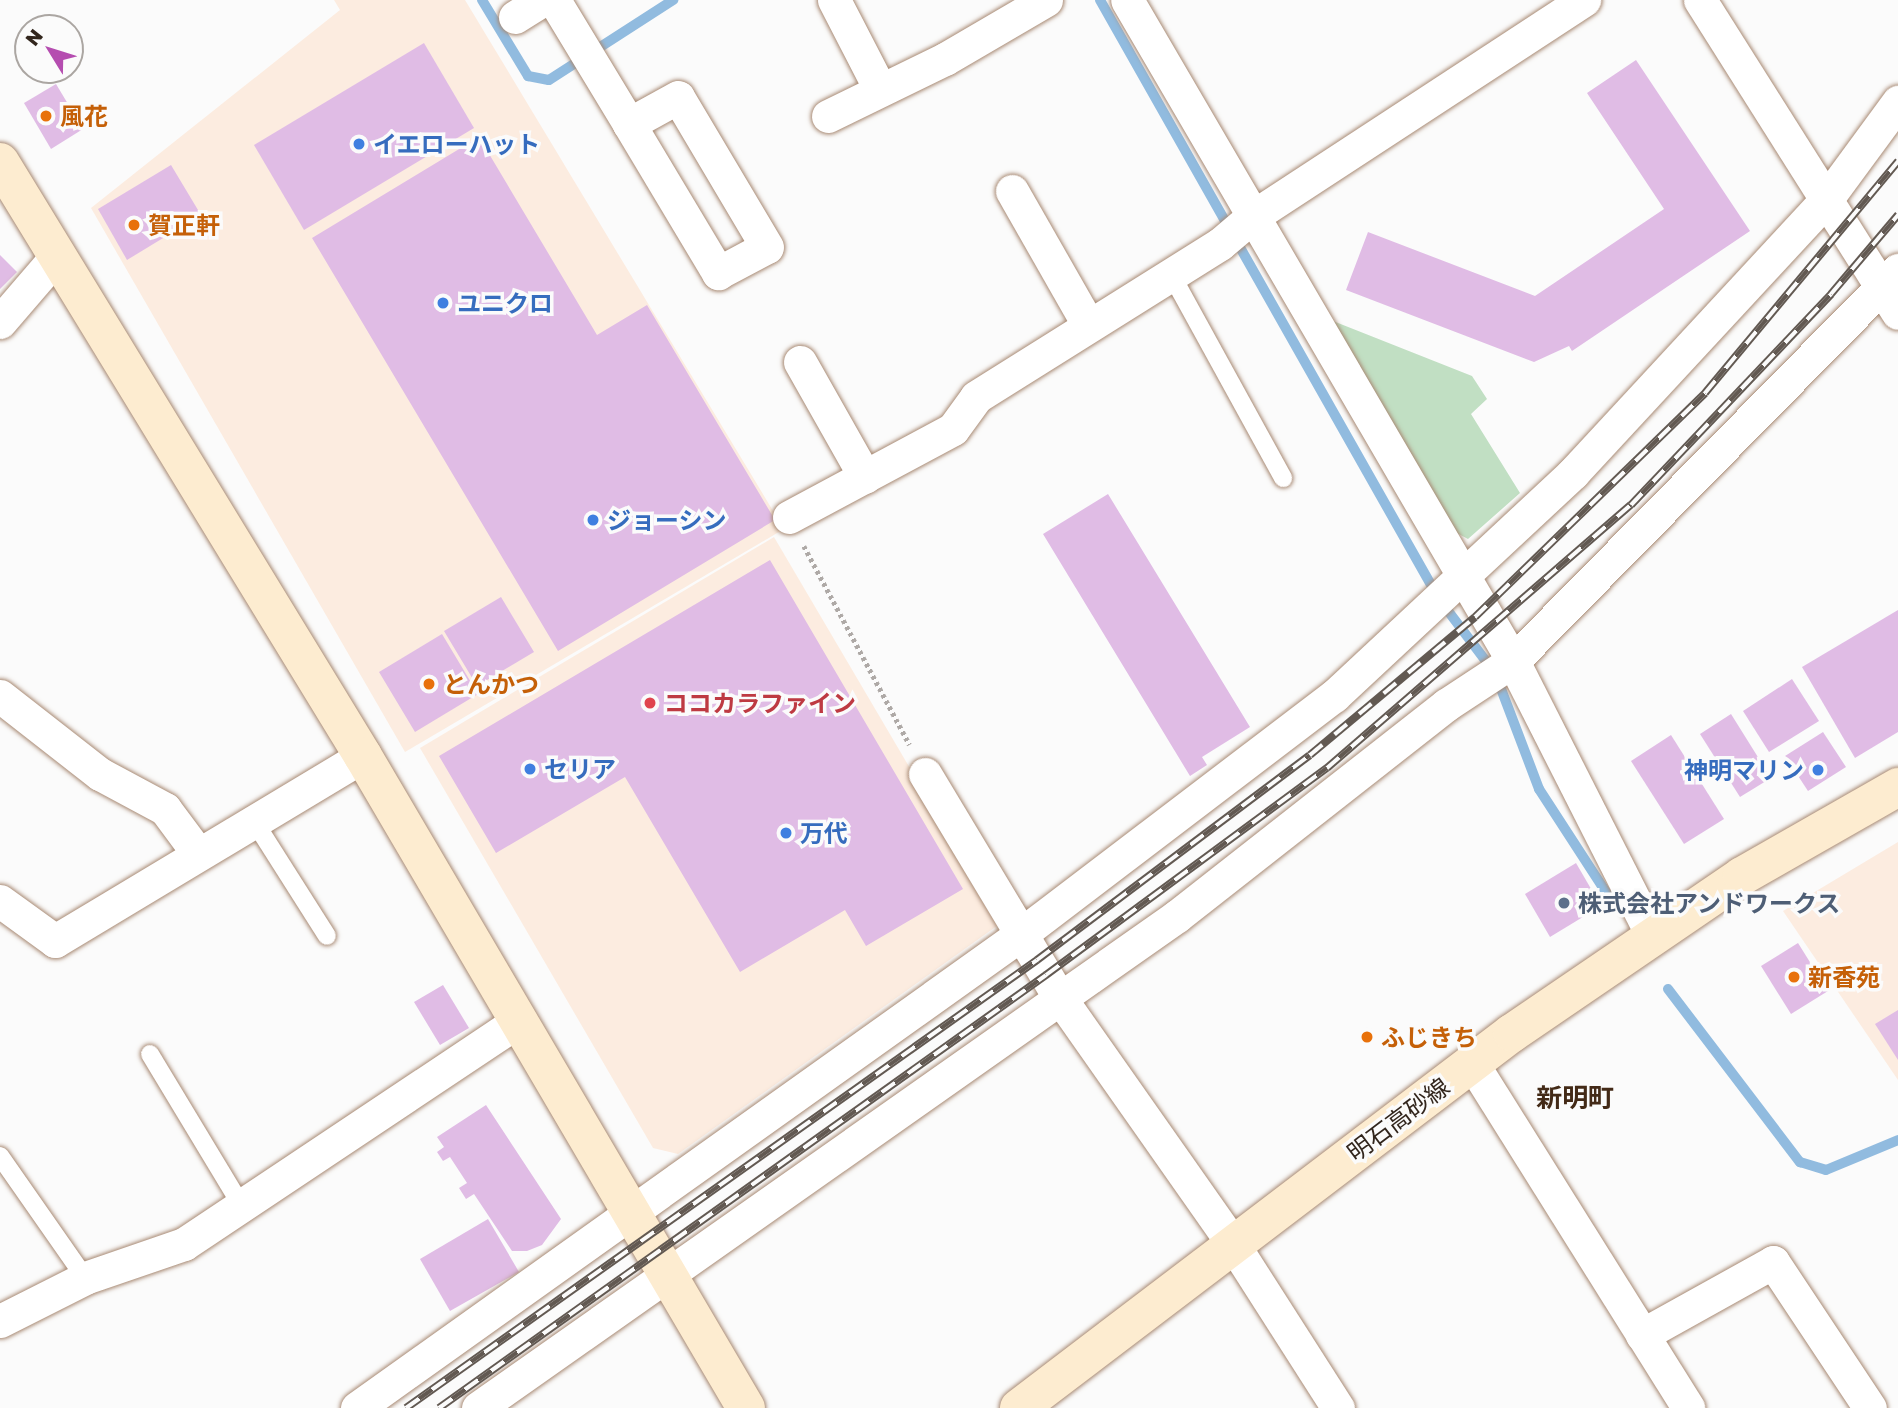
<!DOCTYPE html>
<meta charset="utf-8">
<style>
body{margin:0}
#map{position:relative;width:1898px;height:1408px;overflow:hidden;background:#fbfbfb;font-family:"Golos Text","Noto Sans JP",sans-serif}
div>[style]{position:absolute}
.built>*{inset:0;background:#fcece0}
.green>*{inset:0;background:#c1dfc3}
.stream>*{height:10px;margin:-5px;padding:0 5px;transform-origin:5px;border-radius:5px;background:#91bbdf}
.building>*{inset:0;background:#e0bce5}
.path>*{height:4.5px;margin-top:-2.25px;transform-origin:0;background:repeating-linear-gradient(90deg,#aea9a6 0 3.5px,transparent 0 7px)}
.roads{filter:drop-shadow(0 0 2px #a88a74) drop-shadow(0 0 2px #a88a74)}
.lane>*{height:18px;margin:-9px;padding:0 9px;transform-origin:9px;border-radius:9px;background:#fff}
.street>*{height:33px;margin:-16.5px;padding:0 16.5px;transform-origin:16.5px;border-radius:16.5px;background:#fff}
.secondary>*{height:38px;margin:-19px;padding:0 19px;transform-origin:19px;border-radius:19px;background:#fdecd0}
.rail>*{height:8px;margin-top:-4px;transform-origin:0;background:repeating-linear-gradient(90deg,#fbfbfb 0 16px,#625952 0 32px);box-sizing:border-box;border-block:2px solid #625952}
.dots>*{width:19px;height:19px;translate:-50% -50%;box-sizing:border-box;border:4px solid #fbfbfb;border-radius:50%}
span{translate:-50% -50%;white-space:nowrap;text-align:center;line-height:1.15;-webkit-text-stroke:7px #fbfbfb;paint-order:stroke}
.food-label{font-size:24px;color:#c56008;font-weight:700}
.left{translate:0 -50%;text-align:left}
.shop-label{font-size:24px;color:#366cbe;font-weight:700}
.right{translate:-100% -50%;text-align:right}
.health-label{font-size:24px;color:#be3a42;font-weight:700}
.service-label{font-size:24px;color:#4e5e75;font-weight:700}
.street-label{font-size:24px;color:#32261d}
.neighbourhood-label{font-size:26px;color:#432a17;font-weight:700}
.north{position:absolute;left:14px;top:14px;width:70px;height:70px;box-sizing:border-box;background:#fbfbfb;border:2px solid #aba6a2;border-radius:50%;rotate:308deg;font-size:19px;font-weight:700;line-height:28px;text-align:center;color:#32261d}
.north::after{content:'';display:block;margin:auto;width:24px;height:32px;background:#b54db0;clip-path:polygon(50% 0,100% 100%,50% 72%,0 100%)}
</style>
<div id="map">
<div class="built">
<i style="clip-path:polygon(334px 0,465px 0,784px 529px,405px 752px,91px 208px,340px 10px)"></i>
<i style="clip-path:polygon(774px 537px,1001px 923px,678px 1154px,653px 1148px,420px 748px)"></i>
<i style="clip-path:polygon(1898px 842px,1898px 1080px,1783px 911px)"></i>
</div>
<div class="green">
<i style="clip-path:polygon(1333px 321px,1472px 376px,1487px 399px,1471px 414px,1520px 493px,1468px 539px,1451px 530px)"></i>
</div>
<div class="stream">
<i style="left:482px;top:0;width:89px;rotate:58.8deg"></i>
<i style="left:528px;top:76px;width:21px;rotate:11deg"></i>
<i style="left:549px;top:80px;width:148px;rotate:-32.8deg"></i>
<i style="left:1100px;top:0;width:688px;rotate:60.49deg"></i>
<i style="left:1439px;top:599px;width:93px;rotate:52.9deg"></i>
<i style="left:1495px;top:673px;width:124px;rotate:69.2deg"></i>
<i style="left:1539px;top:789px;width:140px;rotate:57deg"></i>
<i style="left:1668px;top:989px;width:218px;rotate:52.7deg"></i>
<i style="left:1800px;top:1162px;width:27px;rotate:17deg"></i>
<i style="left:1826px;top:1170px;width:78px;rotate:-22.6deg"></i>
</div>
<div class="building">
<i style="clip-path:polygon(424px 43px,474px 128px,304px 230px,254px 145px)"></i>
<i style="clip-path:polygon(1636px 60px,1750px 231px,1572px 351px,1569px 346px,1534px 362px,1346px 290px,1368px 232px,1535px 296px,1664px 209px,1587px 93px)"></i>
<i style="clip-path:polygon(56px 84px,83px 129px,51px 149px,24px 103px)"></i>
<i style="clip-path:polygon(479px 137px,597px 335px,647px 305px,775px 520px,558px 651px,312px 238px)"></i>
<i style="clip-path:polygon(171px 165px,201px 215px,127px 260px,98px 209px)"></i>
<i style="clip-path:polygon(0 255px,17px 272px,0 289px)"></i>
<i style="clip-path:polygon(1108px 494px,1250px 727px,1202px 757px,1207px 765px,1190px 776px,1043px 534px)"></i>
<i style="clip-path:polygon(770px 560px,963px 889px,866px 946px,845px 910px,740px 972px,625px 777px,496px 853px,439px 756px)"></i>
<i style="clip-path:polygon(501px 597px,534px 652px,477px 686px,444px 631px)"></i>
<i style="clip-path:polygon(1898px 610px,1898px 732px,1855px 758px,1802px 667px)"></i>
<i style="clip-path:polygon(442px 634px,478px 694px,415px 732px,379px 672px)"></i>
<i style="clip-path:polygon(1792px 679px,1819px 721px,1769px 752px,1743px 711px)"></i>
<i style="clip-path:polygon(1731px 714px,1771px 778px,1740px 797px,1700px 734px)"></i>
<i style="clip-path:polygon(1823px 732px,1846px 767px,1808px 791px,1785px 756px)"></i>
<i style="clip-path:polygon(1671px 735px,1724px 819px,1684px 844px,1631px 761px)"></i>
<i style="clip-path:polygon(1576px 863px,1601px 906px,1550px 937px,1525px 894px)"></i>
<i style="clip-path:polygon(1798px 943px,1828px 991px,1791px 1014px,1761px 966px)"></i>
<i style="clip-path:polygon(443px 985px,469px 1028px,440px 1045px,414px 1002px)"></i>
<i style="clip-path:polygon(1898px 1010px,1898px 1060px,1875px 1024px)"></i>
<i style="clip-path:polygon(486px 1105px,561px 1219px,542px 1245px,527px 1251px,512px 1251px,474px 1194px,466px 1199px,459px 1188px,467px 1183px,450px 1157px,443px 1161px,437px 1152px,444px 1147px,437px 1137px)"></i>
<i style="clip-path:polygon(488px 1219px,519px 1272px,450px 1311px,420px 1259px)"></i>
</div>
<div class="path">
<i style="left:804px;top:546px;width:225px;rotate:62deg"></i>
</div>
<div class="roads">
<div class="lane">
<i style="left:1171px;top:274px;width:233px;rotate:61.2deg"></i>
<i style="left:254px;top:821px;width:136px;rotate:57.6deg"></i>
<i style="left:150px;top:1054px;width:176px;rotate:58.9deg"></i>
<i style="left:0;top:1156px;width:149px;rotate:55.1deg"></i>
</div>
<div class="street">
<i style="left:554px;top:0;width:145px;rotate:58.8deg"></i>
<i style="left:629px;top:124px;width:174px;rotate:59.1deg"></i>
<i style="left:718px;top:273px;width:55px;rotate:-28deg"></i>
<i style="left:767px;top:247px;width:174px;rotate:-120.7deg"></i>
<i style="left:678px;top:97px;width:56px;rotate:151.1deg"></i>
<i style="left:834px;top:0;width:100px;rotate:62.7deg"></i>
<i style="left:1700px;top:0;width:370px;rotate:57.7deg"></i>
<i style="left:515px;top:17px;width:32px;rotate:-32deg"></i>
<i style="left:828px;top:116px;width:130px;rotate:-26deg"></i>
<i style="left:945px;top:59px;width:117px;rotate:-30.3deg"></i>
<i style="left:1012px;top:191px;width:153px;rotate:60.3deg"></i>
<i style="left:0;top:322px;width:86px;rotate:-49.3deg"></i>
<i style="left:800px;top:362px;width:132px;rotate:60.5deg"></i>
<i style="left:789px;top:517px;width:186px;rotate:-28.2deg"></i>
<i style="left:953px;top:429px;width:39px;rotate:-54deg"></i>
<i style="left:976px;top:397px;width:288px;rotate:-32.1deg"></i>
<i style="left:1220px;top:244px;width:42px;rotate:-40.2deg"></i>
<i style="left:1252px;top:217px;width:397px;rotate:-33.2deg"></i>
<i style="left:0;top:696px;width:127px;rotate:38deg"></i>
<i style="left:100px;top:774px;width:74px;rotate:28.3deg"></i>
<i style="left:165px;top:809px;width:54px;rotate:53.3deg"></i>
<i style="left:925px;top:774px;width:258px;rotate:59deg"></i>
<i style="left:1058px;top:995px;width:304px;rotate:54.9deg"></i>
<i style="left:1233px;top:1244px;width:195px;rotate:57.4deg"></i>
<i style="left:0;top:901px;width:68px;rotate:36deg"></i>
<i style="left:55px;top:941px;width:359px;rotate:-31deg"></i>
<i style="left:1653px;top:937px;width:309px;rotate:-116.9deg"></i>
<i style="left:1513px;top:661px;width:549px;rotate:-45.44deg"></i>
<i style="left:1472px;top:1063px;width:407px;rotate:57.9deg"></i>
<i style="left:0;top:1321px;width:95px;rotate:-26.8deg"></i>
<i style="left:85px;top:1278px;width:105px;rotate:-19deg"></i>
<i style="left:184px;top:1244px;width:404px;rotate:-33.7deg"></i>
<i style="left:1642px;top:1335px;width:150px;rotate:-29.1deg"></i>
<i style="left:1773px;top:1262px;width:175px;rotate:56.4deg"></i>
<i style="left:357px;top:1408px;width:814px;rotate:-35.5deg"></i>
<i style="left:1020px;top:935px;width:395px;rotate:-37.3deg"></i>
<i style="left:1334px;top:696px;width:327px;rotate:-43deg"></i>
<i style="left:1573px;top:473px;width:372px;rotate:-47.2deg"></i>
<i style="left:1826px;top:200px;width:122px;rotate:-53.7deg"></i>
<i style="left:478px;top:1408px;width:855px;rotate:-35.14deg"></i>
<i style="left:1177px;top:916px;width:342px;rotate:-38.1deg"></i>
<i style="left:1446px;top:705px;width:80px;rotate:-33.3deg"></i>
<i style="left:1513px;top:661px;width:765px;rotate:-120.28deg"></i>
</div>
<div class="secondary">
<i style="left:0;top:162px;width:696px;rotate:58.57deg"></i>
<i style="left:363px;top:756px;width:756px;rotate:59.57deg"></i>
<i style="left:1019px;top:1408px;width:619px;rotate:-37.26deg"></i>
<i style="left:1512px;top:1033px;width:278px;rotate:-34.3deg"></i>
<i style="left:1742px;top:876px;width:180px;rotate:-29.7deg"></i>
</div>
</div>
<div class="rail">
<i style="left:406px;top:1408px;width:774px;rotate:-35.37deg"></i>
<i style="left:1037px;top:960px;width:341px;rotate:-36.9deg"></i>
<i style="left:1310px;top:755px;width:215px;rotate:-39.9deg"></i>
<i style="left:1475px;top:617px;width:321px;rotate:-44.2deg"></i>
<i style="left:1705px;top:393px;width:302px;rotate:-50.2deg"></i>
<i style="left:439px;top:1408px;width:746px;rotate:-35.5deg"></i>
<i style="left:1046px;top:975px;width:349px;rotate:-36.4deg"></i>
<i style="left:1327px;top:768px;width:402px;rotate:-40.9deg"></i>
<i style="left:1631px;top:505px;width:291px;rotate:-46.5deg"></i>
<i style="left:1831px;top:294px;width:104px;rotate:-49.7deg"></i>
</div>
<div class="dots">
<i style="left:46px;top:116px;background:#e8710a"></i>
<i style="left:359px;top:144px;background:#3f7fe0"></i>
<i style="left:134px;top:225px;background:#e8710a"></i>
<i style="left:443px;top:303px;background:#3f7fe0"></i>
<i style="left:593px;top:520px;background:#3f7fe0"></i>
<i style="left:429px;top:684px;background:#e8710a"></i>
<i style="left:650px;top:703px;background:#e0444e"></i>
<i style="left:530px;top:769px;background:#3f7fe0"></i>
<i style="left:1818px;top:770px;background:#3f7fe0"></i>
<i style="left:786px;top:833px;background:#3f7fe0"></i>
<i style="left:1564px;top:903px;background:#5c6f8a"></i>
<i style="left:1794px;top:977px;background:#e8710a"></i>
<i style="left:1367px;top:1037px;background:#e8710a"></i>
</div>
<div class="food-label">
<span class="left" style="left:60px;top:116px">風花</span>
<span class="left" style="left:148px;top:225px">賀正軒</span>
<span class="left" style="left:443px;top:684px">とんかつ</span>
<span class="left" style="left:1808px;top:977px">新香苑</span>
<span class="left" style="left:1381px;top:1037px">ふじきち</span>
</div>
<div class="shop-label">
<span class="left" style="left:373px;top:144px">イエローハット</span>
<span class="left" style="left:457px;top:303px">ユニクロ</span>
<span class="left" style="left:607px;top:520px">ジョーシン</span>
<span class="left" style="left:544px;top:769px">セリア</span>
<span class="right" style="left:1804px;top:770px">神明マリン</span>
<span class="left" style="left:800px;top:833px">万代</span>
</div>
<div class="health-label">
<span class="left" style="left:664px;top:703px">ココカラファイン</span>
</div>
<div class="service-label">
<span class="left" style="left:1578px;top:903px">株式会社アンドワークス</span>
</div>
<div class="street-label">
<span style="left:1398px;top:1119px;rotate:-37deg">明石高砂線</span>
</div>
<div class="neighbourhood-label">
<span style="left:1575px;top:1098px">新明町</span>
</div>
<div class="north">N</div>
</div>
